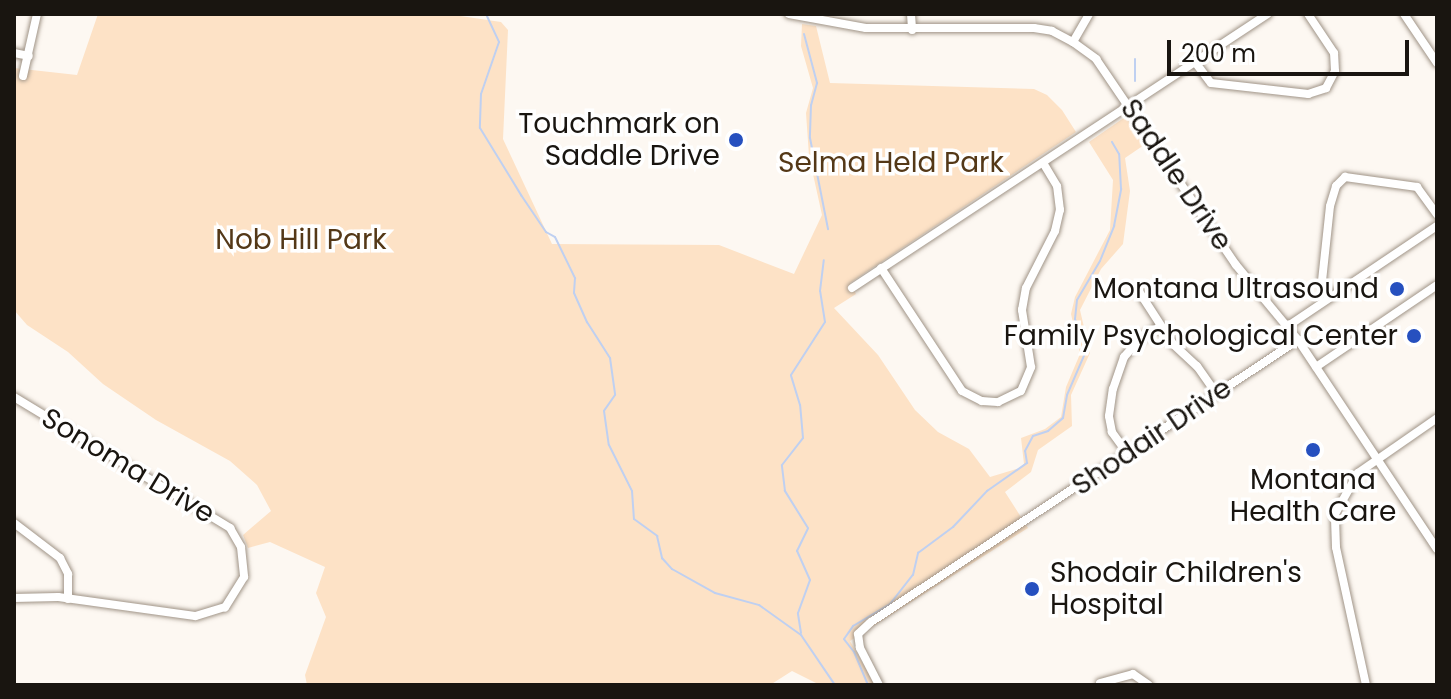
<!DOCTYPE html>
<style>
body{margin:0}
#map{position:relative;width:1451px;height:699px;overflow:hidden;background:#fdf8f2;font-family:Poppins,sans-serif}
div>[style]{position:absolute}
.green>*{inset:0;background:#fde2c6}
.stream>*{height:2px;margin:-1px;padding:0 1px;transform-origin:1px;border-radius:1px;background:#bfd0f1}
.roads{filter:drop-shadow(0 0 2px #a09487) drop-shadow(0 0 2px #a09487)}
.minor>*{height:8px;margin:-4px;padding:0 4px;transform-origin:4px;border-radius:4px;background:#fff}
.dots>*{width:22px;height:22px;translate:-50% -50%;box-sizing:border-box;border:4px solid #fff;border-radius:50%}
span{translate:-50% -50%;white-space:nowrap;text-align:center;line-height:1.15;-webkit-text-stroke:7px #fff;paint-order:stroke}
.poi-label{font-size:28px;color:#191510}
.right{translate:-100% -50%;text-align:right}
.left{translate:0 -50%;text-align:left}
.park-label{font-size:28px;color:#543817}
.street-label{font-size:28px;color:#191510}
.frame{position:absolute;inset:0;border:16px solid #191510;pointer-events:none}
.scale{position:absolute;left:1167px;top:40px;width:242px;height:36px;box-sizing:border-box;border:4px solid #191510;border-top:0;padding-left:10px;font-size:24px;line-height:28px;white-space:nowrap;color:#191510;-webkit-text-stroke:6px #fff;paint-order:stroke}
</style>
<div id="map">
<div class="green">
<i style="clip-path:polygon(98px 14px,447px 14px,501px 22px,508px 30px,503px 139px,552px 244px,719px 245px,794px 274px,822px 215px,809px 156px,806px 113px,813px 88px,801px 46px,802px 24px,816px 26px,830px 83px,1034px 89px,1047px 95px,1062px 110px,1076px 132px,850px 283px,856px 294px,834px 308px,878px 355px,915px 410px,938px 432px,969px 449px,990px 477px,1020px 468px,1024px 464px,1021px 438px,1045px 429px,1061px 417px,1066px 387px,1080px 354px,1071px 314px,1075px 297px,1110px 230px,1113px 180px,1089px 142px,1128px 115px,1147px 143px,1125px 158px,1130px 191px,1123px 244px,1101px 269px,1080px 310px,1090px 353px,1071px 395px,1072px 426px,1038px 450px,1031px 472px,1005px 492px,1028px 528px,850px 641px,875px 685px,820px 685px,792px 671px,770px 685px,307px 685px,305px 675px,326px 617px,316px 593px,325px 567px,270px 542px,248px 548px,243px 535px,271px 511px,257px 485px,230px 461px,156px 420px,103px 384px,68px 352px,27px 325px,14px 310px,14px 68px,77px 75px)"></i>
</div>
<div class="stream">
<i style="left:486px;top:14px;width:31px;rotate:65deg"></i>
<i style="left:499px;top:42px;width:55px;rotate:109.1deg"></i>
<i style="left:481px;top:94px;width:34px;rotate:92deg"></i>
<i style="left:480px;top:128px;width:79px;rotate:58.5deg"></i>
<i style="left:521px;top:195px;width:45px;rotate:56deg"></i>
<i style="left:546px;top:232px;width:10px;rotate:29deg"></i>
<i style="left:555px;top:237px;width:46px;rotate:64deg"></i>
<i style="left:575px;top:278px;width:15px;rotate:94deg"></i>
<i style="left:574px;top:293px;width:32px;rotate:66deg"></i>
<i style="left:587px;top:322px;width:43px;rotate:57.4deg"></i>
<i style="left:610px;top:358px;width:37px;rotate:82deg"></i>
<i style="left:615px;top:395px;width:19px;rotate:125deg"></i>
<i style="left:604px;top:411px;width:34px;rotate:82deg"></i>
<i style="left:609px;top:445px;width:51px;rotate:63.4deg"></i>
<i style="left:632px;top:491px;width:28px;rotate:86deg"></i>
<i style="left:634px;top:519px;width:29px;rotate:36deg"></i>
<i style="left:657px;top:536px;width:23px;rotate:77deg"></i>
<i style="left:662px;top:558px;width:15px;rotate:48deg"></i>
<i style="left:672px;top:569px;width:49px;rotate:29.2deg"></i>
<i style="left:715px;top:593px;width:46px;rotate:15.3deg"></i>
<i style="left:759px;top:605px;width:52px;rotate:35.5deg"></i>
<i style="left:801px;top:635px;width:60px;rotate:55.8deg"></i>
<i style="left:804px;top:34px;width:51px;rotate:75.1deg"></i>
<i style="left:817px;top:83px;width:23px;rotate:105deg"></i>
<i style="left:811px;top:105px;width:33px;rotate:92deg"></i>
<i style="left:810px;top:138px;width:93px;rotate:78.8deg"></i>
<i style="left:1135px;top:81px;width:22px;rotate:-90deg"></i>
<i style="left:801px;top:633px;width:20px;rotate:-99deg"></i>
<i style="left:798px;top:613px;width:35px;rotate:-70deg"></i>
<i style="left:810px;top:580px;width:32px;rotate:-114deg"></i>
<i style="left:797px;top:551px;width:25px;rotate:-64deg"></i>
<i style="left:808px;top:528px;width:44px;rotate:-121.9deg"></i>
<i style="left:785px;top:491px;width:26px;rotate:-97deg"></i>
<i style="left:782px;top:465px;width:34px;rotate:-52deg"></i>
<i style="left:803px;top:438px;width:33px;rotate:-95deg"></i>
<i style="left:800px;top:405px;width:31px;rotate:-107deg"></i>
<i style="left:791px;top:375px;width:63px;rotate:-57.3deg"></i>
<i style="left:825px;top:322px;width:31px;rotate:-99deg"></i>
<i style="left:820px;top:291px;width:31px;rotate:-83deg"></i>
<i style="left:868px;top:685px;width:36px;rotate:-113deg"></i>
<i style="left:854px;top:652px;width:16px;rotate:-128deg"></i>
<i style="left:844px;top:639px;width:16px;rotate:-55deg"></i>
<i style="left:853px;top:626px;width:43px;rotate:-30.7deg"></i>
<i style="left:890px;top:604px;width:37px;rotate:-52deg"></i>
<i style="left:913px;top:575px;width:23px;rotate:-77deg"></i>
<i style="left:918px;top:553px;width:44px;rotate:-36.6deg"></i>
<i style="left:953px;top:527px;width:50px;rotate:-46.6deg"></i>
<i style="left:987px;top:491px;width:49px;rotate:-35deg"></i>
<i style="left:1027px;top:463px;width:12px;rotate:-99deg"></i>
<i style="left:1025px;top:451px;width:17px;rotate:-62deg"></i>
<i style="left:1033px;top:436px;width:16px;rotate:-18deg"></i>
<i style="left:1048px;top:431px;width:20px;rotate:-41deg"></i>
<i style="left:1063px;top:418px;width:23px;rotate:-80deg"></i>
<i style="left:1067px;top:395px;width:48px;rotate:-66.6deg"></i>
<i style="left:1086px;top:351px;width:34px;rotate:-109deg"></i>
<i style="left:1075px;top:319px;width:19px;rotate:-84deg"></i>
<i style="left:1077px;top:300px;width:45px;rotate:-59.5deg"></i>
<i style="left:1100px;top:261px;width:38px;rotate:-68deg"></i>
<i style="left:1114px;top:226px;width:38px;rotate:-79deg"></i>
<i style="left:1121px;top:189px;width:35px;rotate:-93deg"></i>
<i style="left:1119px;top:154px;width:14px;rotate:-120deg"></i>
</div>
<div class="roads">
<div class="minor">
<i style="left:789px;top:14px;width:78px;rotate:10.3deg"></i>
<i style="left:866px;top:28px;width:168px"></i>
<i style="left:1034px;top:28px;width:18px;rotate:9deg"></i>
<i style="left:1052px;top:31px;width:24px;rotate:28deg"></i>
<i style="left:1073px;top:42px;width:29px;rotate:36deg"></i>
<i style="left:1096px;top:59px;width:249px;rotate:55.8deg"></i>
<i style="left:1236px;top:265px;width:97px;rotate:50.4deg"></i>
<i style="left:1298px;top:340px;width:251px;rotate:56.4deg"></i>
<i style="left:911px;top:14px;width:16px;rotate:86deg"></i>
<i style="left:1404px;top:14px;width:59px;rotate:56deg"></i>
<i style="left:1073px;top:42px;width:32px;rotate:-60deg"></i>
<i style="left:14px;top:53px;width:15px;rotate:11deg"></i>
<i style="left:1195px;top:62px;width:26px;rotate:53deg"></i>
<i style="left:1211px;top:83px;width:98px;rotate:6.5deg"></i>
<i style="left:1308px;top:94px;width:19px;rotate:-18deg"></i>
<i style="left:1326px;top:88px;width:19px;rotate:-62deg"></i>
<i style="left:1335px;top:71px;width:18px;rotate:-93deg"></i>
<i style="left:1334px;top:53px;width:47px;rotate:-123.7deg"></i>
<i style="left:23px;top:76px;width:64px;rotate:-77.3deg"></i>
<i style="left:881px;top:268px;width:147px;rotate:56.6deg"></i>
<i style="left:962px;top:391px;width:22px;rotate:27deg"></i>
<i style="left:982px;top:401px;width:16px;rotate:4deg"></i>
<i style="left:998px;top:402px;width:25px;rotate:-26deg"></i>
<i style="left:1021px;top:391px;width:26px;rotate:-67deg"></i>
<i style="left:1031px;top:367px;width:58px;rotate:-99deg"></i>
<i style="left:1022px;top:310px;width:22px;rotate:-80deg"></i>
<i style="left:1026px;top:288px;width:64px;rotate:-63deg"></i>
<i style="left:1055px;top:231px;width:22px;rotate:-77deg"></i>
<i style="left:1060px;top:210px;width:24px;rotate:-97deg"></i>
<i style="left:1057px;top:186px;width:27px;rotate:-121deg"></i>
<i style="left:852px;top:288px;width:498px;rotate:-33.4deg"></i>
<i style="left:1138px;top:290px;width:64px;rotate:57.1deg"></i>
<i style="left:1173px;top:344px;width:33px;rotate:43deg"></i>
<i style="left:1197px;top:366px;width:33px;rotate:55deg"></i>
<i style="left:1330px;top:296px;width:17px;rotate:-118deg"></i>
<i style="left:1322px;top:281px;width:75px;rotate:-83.9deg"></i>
<i style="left:1330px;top:206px;width:21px;rotate:-73deg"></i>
<i style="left:1336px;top:186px;width:13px;rotate:-45deg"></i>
<i style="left:1345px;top:177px;width:73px;rotate:7.9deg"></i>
<i style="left:1417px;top:187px;width:34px;rotate:54deg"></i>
<i style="left:1288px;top:326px;width:179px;rotate:-33.9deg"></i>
<i style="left:1316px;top:367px;width:146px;rotate:-34.1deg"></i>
<i style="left:14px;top:397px;width:253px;rotate:31.2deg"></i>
<i style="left:230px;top:528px;width:22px;rotate:60deg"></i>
<i style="left:241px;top:547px;width:30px;rotate:84deg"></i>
<i style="left:244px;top:577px;width:36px;rotate:122deg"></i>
<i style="left:225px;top:607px;width:31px;rotate:163deg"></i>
<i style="left:195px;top:616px;width:138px;rotate:-172.1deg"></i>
<i style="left:58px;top:597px;width:44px;rotate:178.7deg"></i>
<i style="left:1127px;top:453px;width:26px;rotate:-126deg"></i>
<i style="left:1112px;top:432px;width:16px;rotate:-101deg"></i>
<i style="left:1109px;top:416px;width:27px;rotate:-82deg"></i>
<i style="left:1113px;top:389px;width:34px;rotate:-71deg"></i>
<i style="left:1124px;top:357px;width:25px;rotate:-48deg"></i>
<i style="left:1141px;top:338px;width:23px;rotate:-31deg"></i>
<i style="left:14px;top:523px;width:58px;rotate:37.3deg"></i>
<i style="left:60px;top:558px;width:18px;rotate:63deg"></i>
<i style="left:68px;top:574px;width:25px;rotate:90deg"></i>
<i style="left:1100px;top:683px;width:34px;rotate:-15deg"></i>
<i style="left:1133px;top:674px;width:19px;rotate:35deg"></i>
<i style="left:879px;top:685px;width:42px;rotate:-117.2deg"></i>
<i style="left:860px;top:648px;width:14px;rotate:-98deg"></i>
<i style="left:858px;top:634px;width:18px;rotate:-43deg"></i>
<i style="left:871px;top:622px;width:512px;rotate:-33.44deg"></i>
<i style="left:1366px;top:685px;width:141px;rotate:-102.3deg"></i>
<i style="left:1336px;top:547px;width:33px;rotate:-92deg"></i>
<i style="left:1335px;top:514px;width:47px;rotate:-60.7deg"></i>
<i style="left:1358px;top:473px;width:96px;rotate:-34.8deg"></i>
</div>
</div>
<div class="dots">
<i style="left:736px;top:140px;background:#2650bf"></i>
<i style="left:1397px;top:289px;background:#2650bf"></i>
<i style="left:1414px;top:336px;background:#2650bf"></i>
<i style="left:1313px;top:450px;background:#2650bf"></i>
<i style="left:1032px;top:589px;background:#2650bf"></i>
</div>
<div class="poi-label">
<span class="right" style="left:720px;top:140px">Touchmark on<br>Saddle Drive</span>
<span class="right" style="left:1379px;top:289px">Montana Ultrasound</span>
<span class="right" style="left:1398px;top:336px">Family Psychological Center</span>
<span style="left:1313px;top:496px">Montana<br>Health Care</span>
<span class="left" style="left:1050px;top:589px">Shodair Children's<br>Hospital</span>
</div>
<div class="park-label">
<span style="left:891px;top:163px">Selma Held Park</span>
<span style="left:301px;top:240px">Nob Hill Park</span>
</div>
<div class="street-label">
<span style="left:1176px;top:175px;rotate:56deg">Saddle Drive</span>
<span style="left:1152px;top:437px;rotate:-34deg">Shodair Drive</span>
<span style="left:128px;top:466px;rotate:31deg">Sonoma Drive</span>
</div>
<div class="frame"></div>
<div class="scale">200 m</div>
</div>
